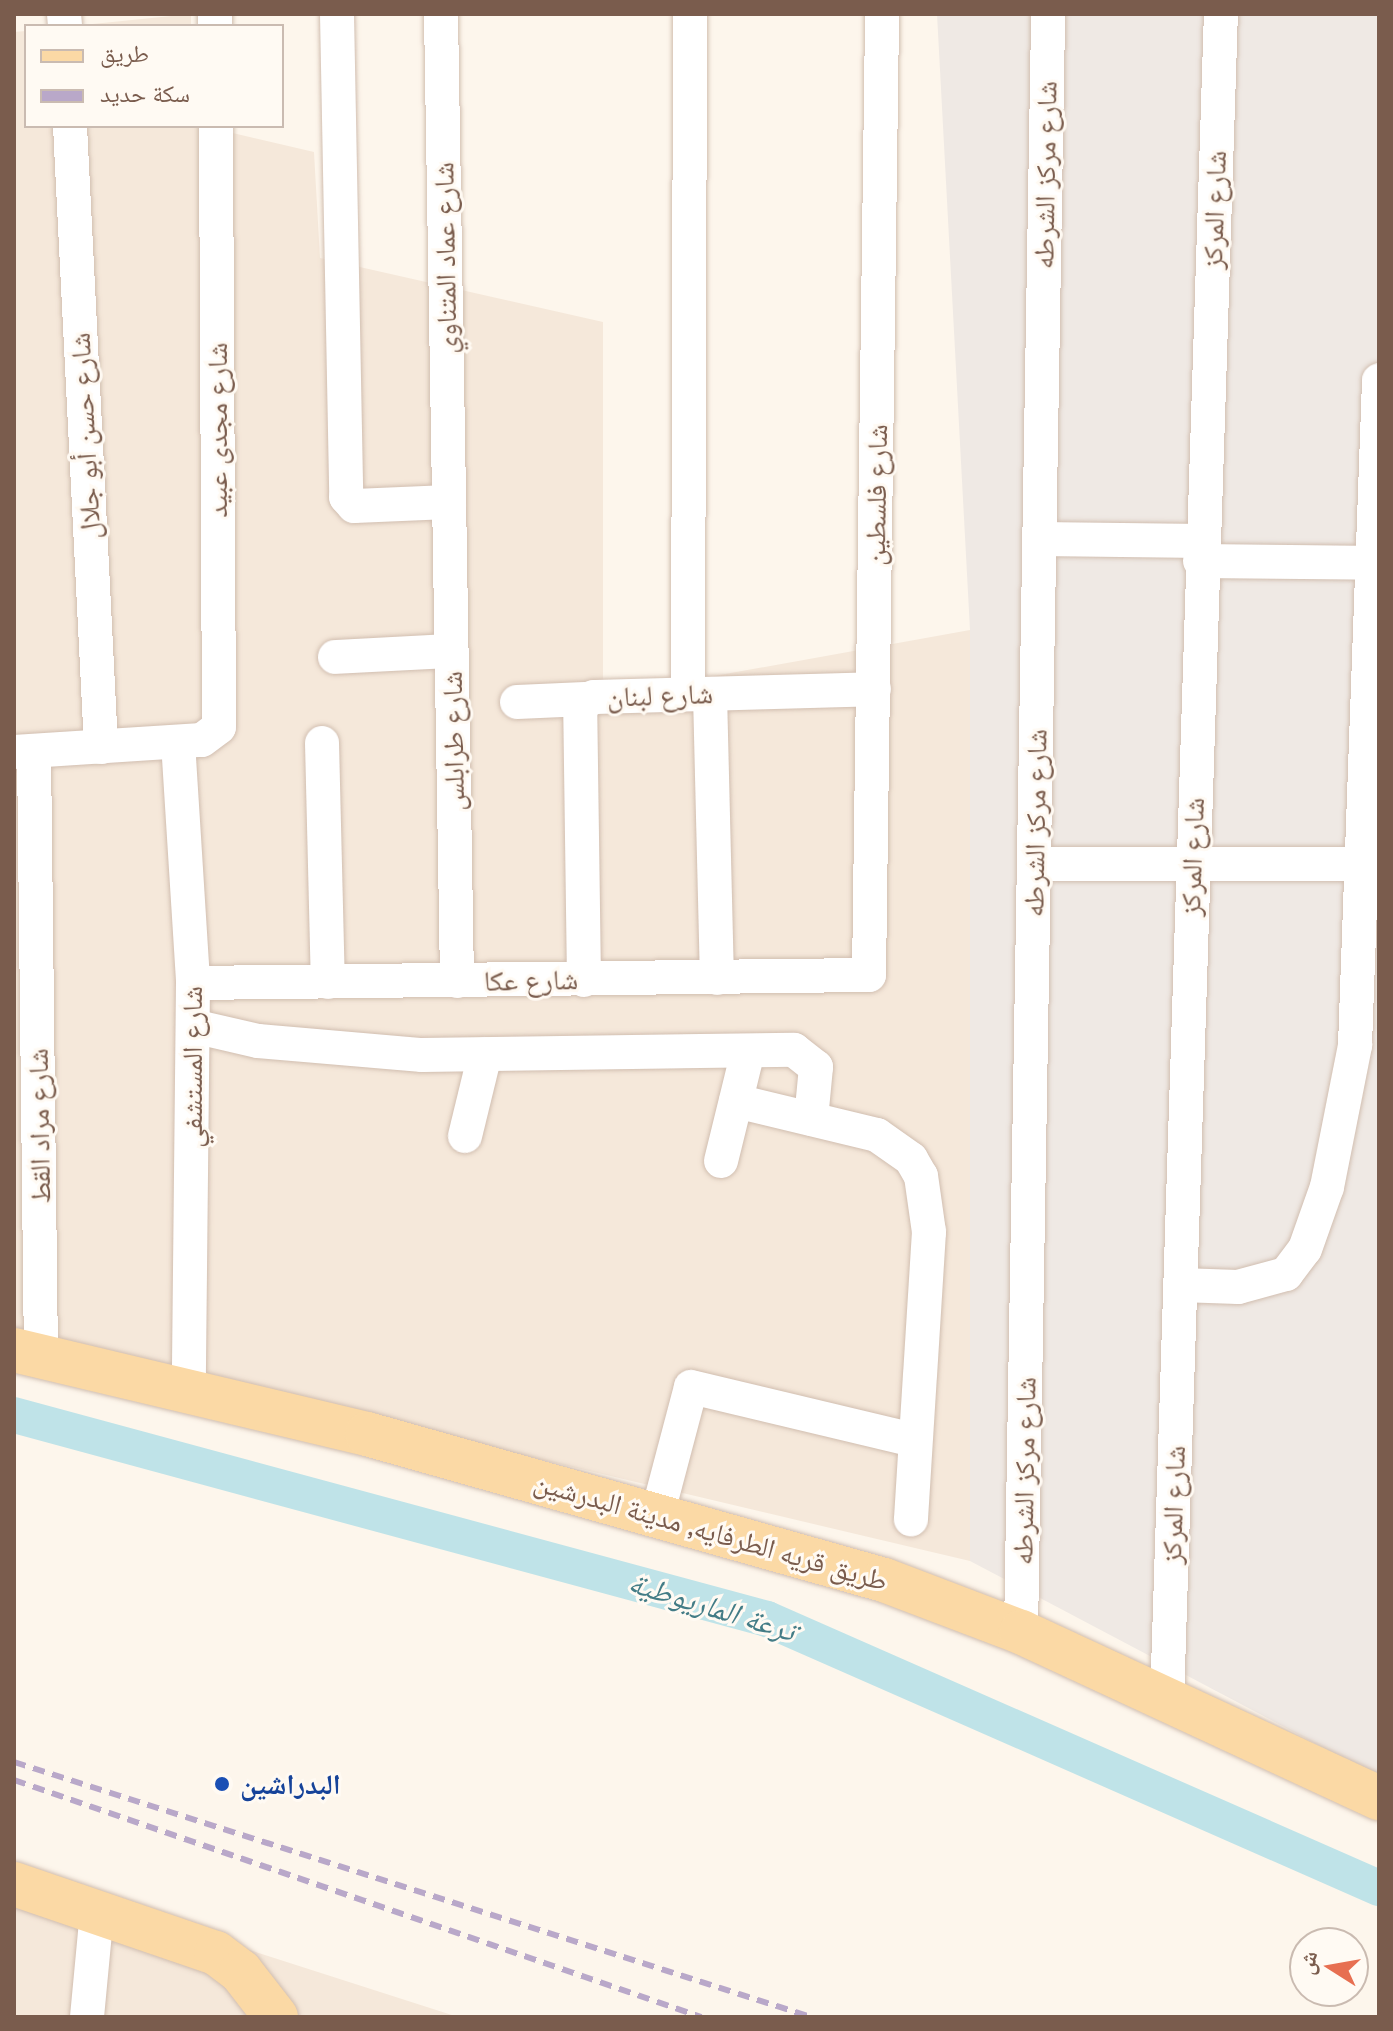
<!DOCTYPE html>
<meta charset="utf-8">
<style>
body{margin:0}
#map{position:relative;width:1393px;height:2031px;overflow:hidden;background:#fdf6ec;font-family:"Space Grotesk","Noto Naskh Arabic",sans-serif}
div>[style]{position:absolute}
.residential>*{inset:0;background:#f5e8da}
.industrial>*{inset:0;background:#efe9e4}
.canal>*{height:36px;margin:-18px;padding:0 18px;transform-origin:18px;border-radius:18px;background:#bfe3e8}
.roads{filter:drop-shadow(0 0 2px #d1beb0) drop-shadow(0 0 2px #d1beb0)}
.minor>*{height:34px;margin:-17px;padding:0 17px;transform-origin:17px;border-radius:17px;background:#fff}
.major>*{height:44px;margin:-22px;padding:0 22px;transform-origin:22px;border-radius:22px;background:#fbd9a5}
.rail>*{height:6px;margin-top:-3px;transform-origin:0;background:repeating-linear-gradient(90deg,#b9a8c9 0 12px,transparent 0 20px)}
.dots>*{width:22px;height:22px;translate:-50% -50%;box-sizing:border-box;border:4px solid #fffaf3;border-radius:50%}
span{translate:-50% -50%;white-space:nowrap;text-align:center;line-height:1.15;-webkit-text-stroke:6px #fffaf3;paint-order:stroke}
.street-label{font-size:28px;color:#7a5c4d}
.transit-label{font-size:28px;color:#164399;font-weight:700}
.left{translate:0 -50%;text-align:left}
.water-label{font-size:30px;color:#437c86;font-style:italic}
.frame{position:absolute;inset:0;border:16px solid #7a5c4d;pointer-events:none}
.legend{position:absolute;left:24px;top:24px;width:260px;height:104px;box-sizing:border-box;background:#fffaf3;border:2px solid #cabbb1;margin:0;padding:10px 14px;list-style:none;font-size:24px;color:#7a5c4d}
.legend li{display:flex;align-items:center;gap:16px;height:40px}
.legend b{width:40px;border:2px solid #cabbb1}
.north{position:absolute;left:1289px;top:1927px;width:80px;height:80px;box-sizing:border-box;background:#fffaf3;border:2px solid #cabbb1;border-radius:50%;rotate:281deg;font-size:22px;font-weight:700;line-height:32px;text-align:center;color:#7a5c4d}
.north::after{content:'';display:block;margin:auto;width:28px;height:36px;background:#e76f51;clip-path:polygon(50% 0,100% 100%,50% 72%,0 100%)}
</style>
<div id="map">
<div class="residential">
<i style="clip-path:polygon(191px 14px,191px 26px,73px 26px)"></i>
<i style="clip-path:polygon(26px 31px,26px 126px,203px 126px,314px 152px,320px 258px,603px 322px,603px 696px,970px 630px,970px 1561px,14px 1335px,14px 32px)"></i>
<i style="clip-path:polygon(14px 1869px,234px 1945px,458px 2017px,14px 2017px)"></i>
</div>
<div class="industrial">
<i style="clip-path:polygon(937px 14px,1379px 14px,1379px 1777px,970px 1561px,970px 630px)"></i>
</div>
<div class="canal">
<i style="left:14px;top:1415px;width:780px;rotate:15.16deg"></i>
<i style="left:767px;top:1619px;width:669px;rotate:23.73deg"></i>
</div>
<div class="roads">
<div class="minor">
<i style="left:64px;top:14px;width:12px;rotate:85deg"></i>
<i style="left:215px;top:14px;width:12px;rotate:90deg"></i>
<i style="left:337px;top:14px;width:483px;rotate:88.9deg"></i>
<i style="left:346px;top:497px;width:12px;rotate:48deg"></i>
<i style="left:354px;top:506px;width:95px;rotate:-2.4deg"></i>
<i style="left:441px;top:14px;width:967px;rotate:89.05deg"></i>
<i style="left:70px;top:126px;width:622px;rotate:87.14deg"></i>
<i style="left:1039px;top:539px;width:165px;rotate:0.7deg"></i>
<i style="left:1200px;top:561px;width:179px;rotate:0.6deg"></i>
<i style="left:335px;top:657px;width:116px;rotate:-3deg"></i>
<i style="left:688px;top:694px;width:680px;rotate:-89.83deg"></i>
<i style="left:710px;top:694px;width:284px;rotate:88.6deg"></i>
<i style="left:517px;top:702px;width:68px;rotate:-2.5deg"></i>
<i style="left:178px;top:742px;width:241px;rotate:86.4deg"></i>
<i style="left:193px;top:983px;width:410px;rotate:90.6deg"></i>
<i style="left:322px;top:743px;width:239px;rotate:88.6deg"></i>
<i style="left:34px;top:751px;width:606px;rotate:89.34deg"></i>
<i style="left:14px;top:752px;width:188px;rotate:-3.7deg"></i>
<i style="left:202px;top:740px;width:21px;rotate:-37deg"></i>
<i style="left:219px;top:727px;width:601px;rotate:-90.29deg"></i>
<i style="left:1034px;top:864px;width:327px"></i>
<i style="left:584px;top:980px;width:275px;rotate:-90.8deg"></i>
<i style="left:580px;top:705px;width:16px;rotate:-30deg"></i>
<i style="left:594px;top:697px;width:280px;rotate:-1.6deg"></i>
<i style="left:193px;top:983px;width:676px;rotate:-0.68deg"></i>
<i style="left:869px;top:975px;width:961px;rotate:-89.22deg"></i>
<i style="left:193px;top:1026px;width:67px;rotate:13deg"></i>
<i style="left:258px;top:1041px;width:165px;rotate:4.9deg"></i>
<i style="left:422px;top:1055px;width:372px;rotate:-0.8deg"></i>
<i style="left:794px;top:1050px;width:28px;rotate:38deg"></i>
<i style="left:816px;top:1067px;width:52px;rotate:95.5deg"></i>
<i style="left:736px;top:1101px;width:145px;rotate:13.6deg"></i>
<i style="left:877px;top:1135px;width:42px;rotate:35.2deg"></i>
<i style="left:911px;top:1159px;width:20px;rotate:60deg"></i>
<i style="left:921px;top:1176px;width:57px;rotate:81.9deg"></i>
<i style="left:929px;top:1232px;width:288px;rotate:93.6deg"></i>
<i style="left:465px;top:1136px;width:84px;rotate:-76.3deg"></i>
<i style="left:721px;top:1161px;width:113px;rotate:-76.2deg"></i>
<i style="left:1180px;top:1285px;width:58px;rotate:2deg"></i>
<i style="left:1238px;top:1287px;width:50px;rotate:-15.2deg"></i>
<i style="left:1286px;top:1274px;width:31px;rotate:-53deg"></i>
<i style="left:1305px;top:1249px;width:66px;rotate:-70.5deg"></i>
<i style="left:1327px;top:1187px;width:145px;rotate:-78.8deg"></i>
<i style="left:1355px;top:1045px;width:665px;rotate:-87.93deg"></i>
<i style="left:658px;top:1512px;width:129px;rotate:-75.2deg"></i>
<i style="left:691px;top:1387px;width:229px;rotate:13.4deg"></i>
<i style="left:1021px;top:1632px;width:1618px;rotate:-89.04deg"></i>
<i style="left:1167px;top:1701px;width:1688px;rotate:-88.17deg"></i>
<i style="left:87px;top:2017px;width:105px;rotate:-84.6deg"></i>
</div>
<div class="major">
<i style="left:14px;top:1350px;width:363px;rotate:13.4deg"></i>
<i style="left:367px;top:1434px;width:537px;rotate:15.77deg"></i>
<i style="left:884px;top:1580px;width:147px;rotate:20.8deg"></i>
<i style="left:1021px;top:1632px;width:395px;rotate:24.9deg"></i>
<i style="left:14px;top:1884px;width:213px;rotate:18.9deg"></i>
<i style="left:216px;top:1953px;width:31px;rotate:37deg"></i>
<i style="left:241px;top:1972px;width:57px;rotate:52.1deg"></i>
</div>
</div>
<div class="rail">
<i style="left:14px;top:1762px;width:837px;rotate:17.74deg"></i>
<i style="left:14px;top:1780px;width:727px;rotate:19.03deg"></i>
</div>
<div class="dots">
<i style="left:222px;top:1784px;background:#1a4fb4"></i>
</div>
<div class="street-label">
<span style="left:1045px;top:175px;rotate:-89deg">شارع مركز الشرطه</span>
<span style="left:1214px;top:210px;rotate:-88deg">شارع المركز</span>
<span style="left:445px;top:258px;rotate:-91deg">شارع عماد المتناوي</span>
<span style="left:217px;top:430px;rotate:-90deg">شارع مجدى عبيد</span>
<span style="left:85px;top:436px;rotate:-93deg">شارع حسن أبو جلال</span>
<span style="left:876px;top:495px;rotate:-89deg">شارع فلسطين</span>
<span style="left:660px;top:695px;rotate:-2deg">شارع لبنان</span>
<span style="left:453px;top:741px;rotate:-91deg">شارع طرابلس</span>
<span style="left:1035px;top:823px;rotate:-89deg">شارع مركز الشرطه</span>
<span style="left:1192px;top:857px;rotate:-88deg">شارع المركز</span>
<span style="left:531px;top:980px;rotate:-1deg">شارع عكا</span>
<span style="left:192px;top:1067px;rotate:-90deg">شارع المستشفي</span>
<span style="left:39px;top:1126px;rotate:-91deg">شارع مراد القط</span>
<span style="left:1024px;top:1471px;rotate:-89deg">شارع مركز الشرطه</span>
<span style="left:1173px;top:1505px;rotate:-88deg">شارع المركز</span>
<span style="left:711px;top:1531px;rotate:16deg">طريق قريه الطرفايه, مدينة البدرشين</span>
</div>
<div class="transit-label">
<span class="left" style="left:240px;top:1784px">البدراشين</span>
</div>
<div class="water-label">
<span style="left:712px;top:1607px;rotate:17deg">ترعة الماريوطية</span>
</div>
<div class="frame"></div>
<ul class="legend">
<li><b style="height:10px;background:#fbd9a5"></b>طريق</li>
<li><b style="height:10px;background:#b9a8c9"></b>سكة حديد</li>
</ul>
<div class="north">ش</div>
</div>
